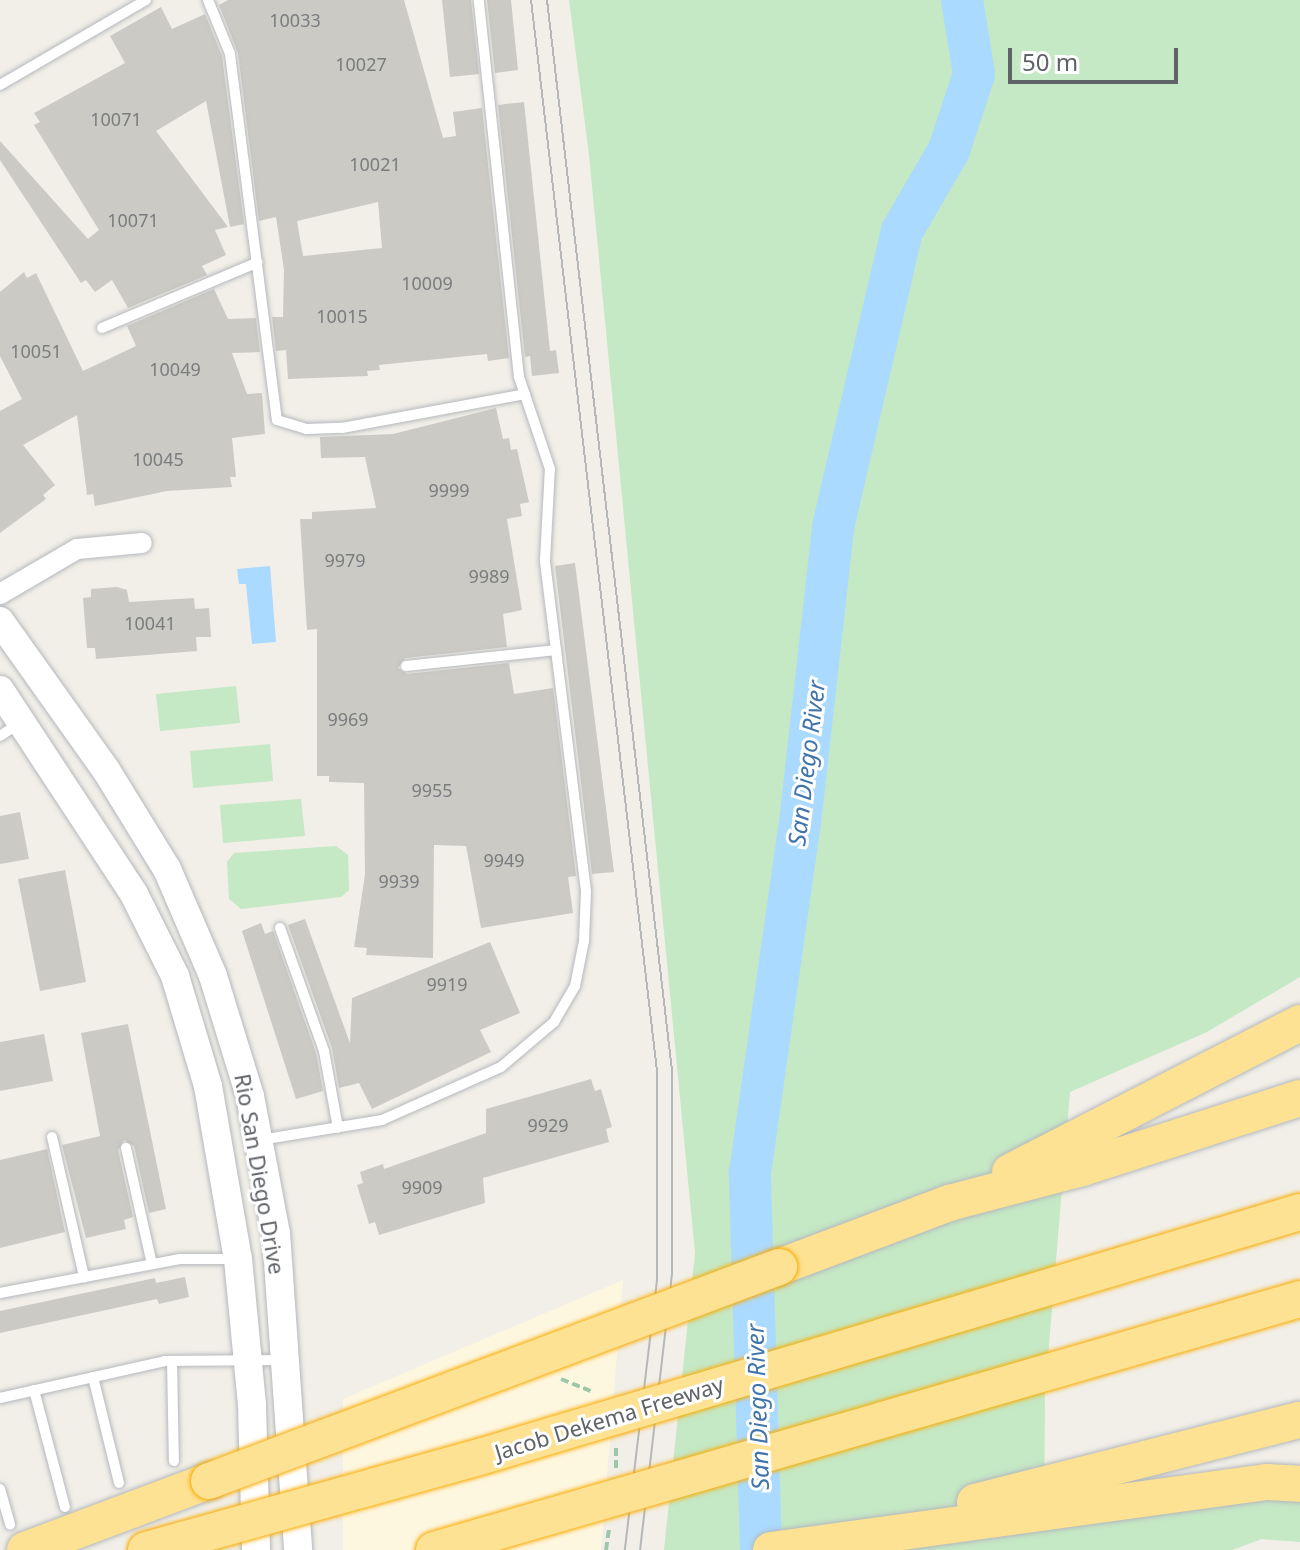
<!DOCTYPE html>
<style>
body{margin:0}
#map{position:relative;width:1300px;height:1550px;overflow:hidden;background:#f1efe8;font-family:"Noto Sans",sans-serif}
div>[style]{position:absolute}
.commercial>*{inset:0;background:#fef7e0}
.green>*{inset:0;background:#c5e8c5}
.water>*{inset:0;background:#aadaff}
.river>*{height:42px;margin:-21px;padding:0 21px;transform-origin:21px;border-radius:21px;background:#aadaff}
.building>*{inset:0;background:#cccac5}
.path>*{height:4px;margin-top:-2px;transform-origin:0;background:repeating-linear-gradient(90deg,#9cc7a9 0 8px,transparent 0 12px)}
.roads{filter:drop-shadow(0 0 2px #b5b8bc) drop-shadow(0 0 2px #b5b8bc)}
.service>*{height:10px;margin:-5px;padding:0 5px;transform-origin:5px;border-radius:5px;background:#fff}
.minor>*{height:20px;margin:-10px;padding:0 10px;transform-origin:10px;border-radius:10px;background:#fff}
.secondary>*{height:28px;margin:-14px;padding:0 14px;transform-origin:14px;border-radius:14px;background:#fff}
.motorway>*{height:36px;margin:-18px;padding:0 18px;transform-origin:18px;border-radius:18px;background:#fde293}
.tram>*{height:2px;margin:-1px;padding:0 1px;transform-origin:1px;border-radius:1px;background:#b6b7b8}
.bridges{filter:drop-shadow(0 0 2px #f9ab00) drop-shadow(0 0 2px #f9ab00)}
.motorway-bridge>*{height:36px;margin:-18px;padding:0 18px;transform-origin:18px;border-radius:18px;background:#fde293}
span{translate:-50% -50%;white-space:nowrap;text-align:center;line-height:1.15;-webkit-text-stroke:6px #fff;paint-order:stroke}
.number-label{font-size:18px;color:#7a7d7f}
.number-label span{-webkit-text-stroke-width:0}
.street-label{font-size:22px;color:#5f6368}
.water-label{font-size:24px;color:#4174aa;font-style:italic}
.scale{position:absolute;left:1008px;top:48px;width:170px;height:36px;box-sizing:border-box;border:4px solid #5f6368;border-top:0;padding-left:10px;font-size:24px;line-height:28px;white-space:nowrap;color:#5f6368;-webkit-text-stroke:6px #fff;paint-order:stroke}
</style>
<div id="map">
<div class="commercial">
<i style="clip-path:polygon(623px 1280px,601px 1550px,343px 1550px,343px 1399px)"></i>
</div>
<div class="green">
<i style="clip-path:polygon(569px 0,1300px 0,1300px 977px,1207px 1032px,1070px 1092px,1045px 1393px,1044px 1527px,1300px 1494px,1300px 1542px,1262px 1539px,1232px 1550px,664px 1550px,695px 1253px,589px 155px)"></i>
<i style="clip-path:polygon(236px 686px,240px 723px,160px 731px,156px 694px)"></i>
<i style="clip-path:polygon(270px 744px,273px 781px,193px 788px,190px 751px)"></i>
<i style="clip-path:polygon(301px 799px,305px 836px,223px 843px,220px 805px)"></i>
<i style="clip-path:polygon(336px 846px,348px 855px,349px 890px,341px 897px,241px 909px,229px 899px,227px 862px,234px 853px)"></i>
</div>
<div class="water">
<i style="clip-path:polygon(270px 566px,276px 642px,252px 644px,246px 584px,239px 584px,237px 569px)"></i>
</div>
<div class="river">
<i style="left:761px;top:1550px;width:377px;rotate:-91.7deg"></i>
<i style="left:750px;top:1173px;width:354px;rotate:-81.9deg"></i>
<i style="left:800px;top:823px;width:298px;rotate:-83.6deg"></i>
<i style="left:833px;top:527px;width:304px;rotate:-76.9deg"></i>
<i style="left:902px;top:231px;width:94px;rotate:-59.9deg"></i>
<i style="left:949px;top:150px;width:80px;rotate:-71.8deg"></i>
<i style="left:974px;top:74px;width:75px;rotate:-99.2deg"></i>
</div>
<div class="building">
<i style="clip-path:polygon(evenodd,228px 0,404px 0,443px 138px,456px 136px,453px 112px,482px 108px,509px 358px,488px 361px,487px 354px,379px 365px,380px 370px,367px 371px,368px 376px,288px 379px,286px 350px,276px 351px,272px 317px,283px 317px,284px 270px,276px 217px,259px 221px,238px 53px,219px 5px,228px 0,378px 202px,382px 248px,303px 256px,297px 221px,378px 202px)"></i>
<i style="clip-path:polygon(442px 0,471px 0,479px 74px,450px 77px)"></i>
<i style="clip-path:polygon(487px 0,511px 0,518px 70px,495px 73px)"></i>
<i style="clip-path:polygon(161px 7px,172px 29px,205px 14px,222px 56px,244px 224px,230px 227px,206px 101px,156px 131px,228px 227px,215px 230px,226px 255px,202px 266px,207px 275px,128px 308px,112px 280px,95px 292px,86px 280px,81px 283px,0 160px,0 141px,88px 239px,99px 230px,34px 125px,40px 122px,34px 113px,125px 63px,110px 36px)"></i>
<i style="clip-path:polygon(524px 102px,550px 351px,556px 350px,559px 373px,532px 376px,530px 356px,525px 357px,498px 105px)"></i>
<i style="clip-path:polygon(24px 272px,27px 278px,36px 273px,83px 371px,136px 346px,127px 326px,214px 289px,228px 319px,256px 318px,260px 352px,232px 353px,247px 394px,262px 393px,265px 434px,232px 438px,236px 477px,230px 477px,232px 487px,167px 491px,95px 506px,93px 494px,87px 495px,77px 415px,23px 445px,55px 485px,43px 495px,46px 499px,0 533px,0 411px,22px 399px,0 356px,0 292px)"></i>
<i style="clip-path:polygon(496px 408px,503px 439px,509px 438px,511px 450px,517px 449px,529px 502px,520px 504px,522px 516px,507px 519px,522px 610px,503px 614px,507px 647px,405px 658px,398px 668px,407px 674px,509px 663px,514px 694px,553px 688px,576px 876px,568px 877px,573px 913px,481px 928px,466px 846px,434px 845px,433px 958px,366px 955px,367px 948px,354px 947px,365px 875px,364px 783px,329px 782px,329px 776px,317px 776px,317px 629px,307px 630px,300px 519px,312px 519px,312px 512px,376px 508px,365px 457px,321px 458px,320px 437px,393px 434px)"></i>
<i style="clip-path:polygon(575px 563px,614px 872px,592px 874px,555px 566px)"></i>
<i style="clip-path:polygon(117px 587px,127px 590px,129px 602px,194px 598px,195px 609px,209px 608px,211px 637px,196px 637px,197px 651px,96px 659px,95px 648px,87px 648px,83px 598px,91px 597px,91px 589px)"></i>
<i style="clip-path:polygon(20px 812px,29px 859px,0 864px,0 816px)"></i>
<i style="clip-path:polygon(65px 870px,86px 982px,40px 991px,18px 879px)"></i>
<i style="clip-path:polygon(305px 919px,350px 1043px,352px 998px,490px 942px,520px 1013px,480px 1030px,491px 1052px,372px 1109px,359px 1083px,339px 1088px,332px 1048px,288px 925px)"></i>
<i style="clip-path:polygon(261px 923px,265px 934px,273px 931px,316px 1053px,323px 1091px,296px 1099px,242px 931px)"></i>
<i style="clip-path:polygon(128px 1024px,166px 1209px,149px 1213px,134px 1146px,124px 1140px,118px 1150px,133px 1217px,124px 1220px,126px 1229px,86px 1238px,62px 1145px,100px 1136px,81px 1033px)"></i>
<i style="clip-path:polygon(44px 1034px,53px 1081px,0 1091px,0 1042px)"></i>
<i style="clip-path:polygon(591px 1079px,595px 1091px,601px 1089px,612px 1127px,606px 1129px,609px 1142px,483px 1178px,485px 1203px,379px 1235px,375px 1222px,369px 1224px,357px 1185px,363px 1183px,360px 1172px,383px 1164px,384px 1169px,486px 1133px,486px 1109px)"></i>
<i style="clip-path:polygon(47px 1149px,65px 1232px,0 1248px,0 1160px)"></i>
<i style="clip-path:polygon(185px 1277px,189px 1297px,159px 1304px,157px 1299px,0 1333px,0 1311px,155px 1278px,156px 1283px)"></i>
</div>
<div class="path">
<i style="left:561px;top:1379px;width:35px;rotate:22deg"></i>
<i style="left:616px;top:1468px;width:23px;rotate:-90deg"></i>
<i style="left:606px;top:1550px;width:21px;rotate:-82deg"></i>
</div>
<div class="roads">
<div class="service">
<i style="left:208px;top:0;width:58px;rotate:67.8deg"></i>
<i style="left:230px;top:54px;width:369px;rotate:82.7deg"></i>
<i style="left:277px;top:420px;width:30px;rotate:17deg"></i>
<i style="left:306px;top:429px;width:36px;rotate:-2deg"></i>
<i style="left:342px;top:428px;width:186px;rotate:-10.5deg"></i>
<i style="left:0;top:85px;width:169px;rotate:-30.2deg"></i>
<i style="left:102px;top:328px;width:169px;rotate:-22.9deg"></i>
<i style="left:406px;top:666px;width:151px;rotate:-6.1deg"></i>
<i style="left:0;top:736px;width:22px;rotate:-34deg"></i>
<i style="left:280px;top:928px;width:131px;rotate:70.3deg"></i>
<i style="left:324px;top:1051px;width:78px;rotate:79.7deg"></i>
<i style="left:52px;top:1137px;width:144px;rotate:77.1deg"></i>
<i style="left:260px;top:1140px;width:124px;rotate:-9.3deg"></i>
<i style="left:382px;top:1120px;width:130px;rotate:-24deg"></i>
<i style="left:501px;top:1067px;width:70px;rotate:-40.3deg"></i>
<i style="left:554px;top:1022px;width:42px;rotate:-59.7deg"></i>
<i style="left:575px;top:986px;width:46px;rotate:-78.7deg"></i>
<i style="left:584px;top:941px;width:50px;rotate:-87.7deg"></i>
<i style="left:586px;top:891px;width:334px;rotate:-97.1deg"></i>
<i style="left:545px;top:560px;width:91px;rotate:-86.9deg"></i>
<i style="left:550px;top:469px;width:97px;rotate:-108.6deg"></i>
<i style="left:519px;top:377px;width:379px;rotate:-96.1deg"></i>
<i style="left:126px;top:1148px;width:119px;rotate:77.4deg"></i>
<i style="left:0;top:1293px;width:183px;rotate:-10.7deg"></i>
<i style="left:180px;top:1259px;width:55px"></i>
<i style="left:172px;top:1361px;width:100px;rotate:88.9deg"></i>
<i style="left:93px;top:1377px;width:109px;rotate:76.2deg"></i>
<i style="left:34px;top:1390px;width:121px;rotate:75.2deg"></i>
<i style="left:0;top:1398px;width:169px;rotate:-12.6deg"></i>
<i style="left:165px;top:1361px;width:117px;rotate:-0.5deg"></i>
<i style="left:0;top:1489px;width:37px;rotate:74deg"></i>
</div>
<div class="minor">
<i style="left:0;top:594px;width:89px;rotate:-30.3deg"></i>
<i style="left:77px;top:549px;width:65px;rotate:-5.3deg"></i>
</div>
<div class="secondary">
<i style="left:0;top:621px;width:183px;rotate:54.6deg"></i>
<i style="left:106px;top:770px;width:116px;rotate:58.4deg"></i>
<i style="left:167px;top:869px;width:116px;rotate:66.7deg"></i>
<i style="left:213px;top:976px;width:126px;rotate:72.9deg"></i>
<i style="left:250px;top:1096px;width:139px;rotate:79.3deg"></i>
<i style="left:276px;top:1233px;width:318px;rotate:86deg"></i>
<i style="left:0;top:690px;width:244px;rotate:56.7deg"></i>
<i style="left:134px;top:894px;width:92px;rotate:63.4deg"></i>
<i style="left:175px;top:976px;width:115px;rotate:73.3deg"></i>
<i style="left:208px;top:1086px;width:176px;rotate:80.2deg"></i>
<i style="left:238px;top:1259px;width:147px;rotate:84.5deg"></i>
<i style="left:252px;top:1405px;width:145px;rotate:88.4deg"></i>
</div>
<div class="motorway">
<i style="left:1010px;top:1172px;width:326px;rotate:-27.2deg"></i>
<i style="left:779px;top:1267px;width:182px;rotate:-20.6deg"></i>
<i style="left:949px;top:1203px;width:138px;rotate:-14.7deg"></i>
<i style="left:1082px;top:1168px;width:229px;rotate:-17.8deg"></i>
<i style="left:975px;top:1502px;width:335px;rotate:-14.2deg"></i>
<i style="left:25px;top:1550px;width:197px;rotate:-20.6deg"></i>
<i style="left:771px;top:1550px;width:501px;rotate:-7.81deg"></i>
<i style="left:1267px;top:1482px;width:33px;rotate:3deg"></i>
</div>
</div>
<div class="tram">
<i style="left:531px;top:0;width:1078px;rotate:83.29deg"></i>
<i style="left:657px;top:1071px;width:209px;rotate:90deg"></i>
<i style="left:657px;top:1280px;width:272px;rotate:96.8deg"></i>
<i style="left:547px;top:0;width:1077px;rotate:83.34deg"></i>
<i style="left:672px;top:1070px;width:204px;rotate:90deg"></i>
<i style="left:672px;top:1274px;width:278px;rotate:96.6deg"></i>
</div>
<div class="bridges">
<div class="motorway-bridge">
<i style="left:209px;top:1481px;width:609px;rotate:-20.58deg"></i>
<i style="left:146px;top:1550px;width:363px;rotate:-15.6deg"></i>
<i style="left:496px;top:1452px;width:839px;rotate:-16.62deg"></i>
<i style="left:434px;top:1550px;width:902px;rotate:-16.16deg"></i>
</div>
</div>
<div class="number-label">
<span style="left:295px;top:20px">10033</span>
<span style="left:361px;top:64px">10027</span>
<span style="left:116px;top:119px">10071</span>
<span style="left:375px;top:164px">10021</span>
<span style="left:133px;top:220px">10071</span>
<span style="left:427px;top:283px">10009</span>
<span style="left:342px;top:316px">10015</span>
<span style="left:36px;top:351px">10051</span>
<span style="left:175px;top:369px">10049</span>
<span style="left:158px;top:459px">10045</span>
<span style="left:449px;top:490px">9999</span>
<span style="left:345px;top:560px">9979</span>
<span style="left:489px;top:576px">9989</span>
<span style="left:150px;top:623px">10041</span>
<span style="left:348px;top:719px">9969</span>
<span style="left:432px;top:790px">9955</span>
<span style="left:504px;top:860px">9949</span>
<span style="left:399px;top:881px">9939</span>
<span style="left:447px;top:984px">9919</span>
<span style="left:548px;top:1125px">9929</span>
<span style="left:422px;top:1187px">9909</span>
</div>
<div class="street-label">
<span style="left:260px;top:1174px;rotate:80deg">Rio San Diego Drive</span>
<span style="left:609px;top:1418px;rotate:-17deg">Jacob Dekema Freeway</span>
</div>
<div class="water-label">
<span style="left:806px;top:763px;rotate:-83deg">San Diego River</span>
<span style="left:757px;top:1407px;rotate:-92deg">San Diego River</span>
</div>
<div class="scale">50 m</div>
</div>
